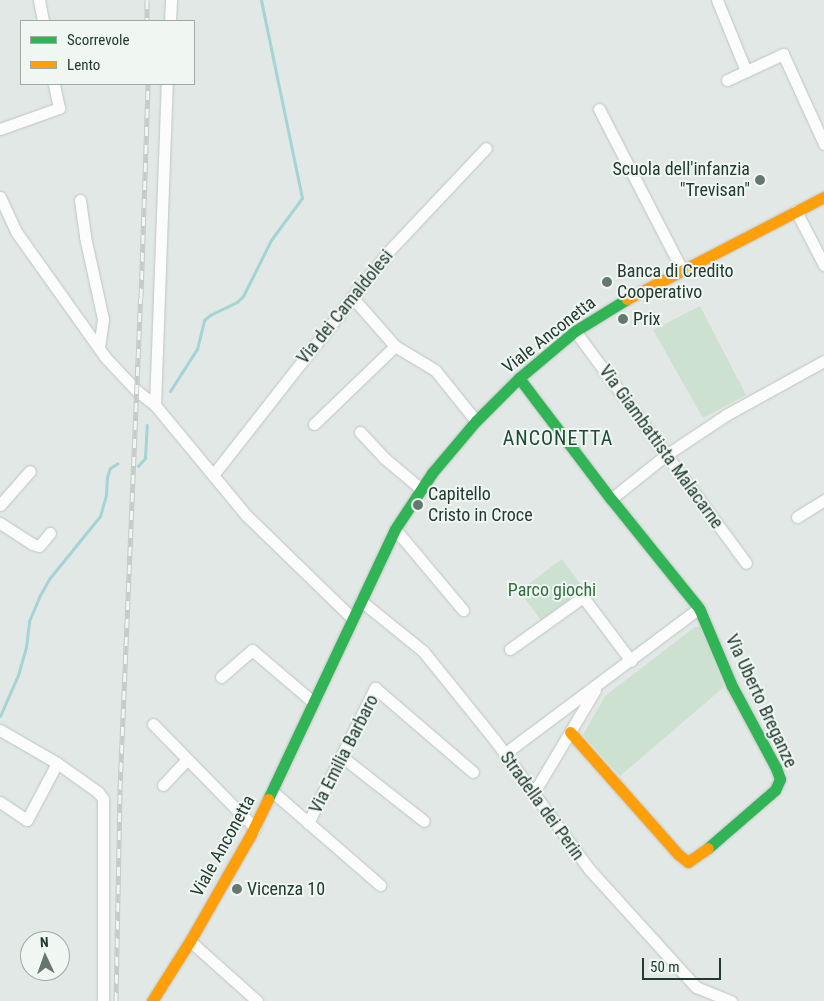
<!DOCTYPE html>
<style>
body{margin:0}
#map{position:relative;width:824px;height:1001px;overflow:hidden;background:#e2e8e5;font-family:"Roboto Condensed",sans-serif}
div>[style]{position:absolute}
.green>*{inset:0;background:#cce1d0}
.stream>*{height:3px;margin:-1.5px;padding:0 1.5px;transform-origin:1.5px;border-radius:1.5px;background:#a4d4d4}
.roads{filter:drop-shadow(0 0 1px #bfc5c2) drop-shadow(0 0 1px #bfc5c2)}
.street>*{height:11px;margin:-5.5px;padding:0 5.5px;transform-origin:5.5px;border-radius:5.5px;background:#fbfcfb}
.fast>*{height:11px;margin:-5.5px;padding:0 5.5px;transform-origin:5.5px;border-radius:5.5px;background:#30b455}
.slow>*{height:11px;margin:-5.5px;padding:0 5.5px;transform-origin:5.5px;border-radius:5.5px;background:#ff9f0a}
.rail>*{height:5px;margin-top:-2.5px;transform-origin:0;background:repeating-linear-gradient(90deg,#f0f7f3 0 9px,#c6cac8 0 18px);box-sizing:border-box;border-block:1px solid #c6cac8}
.dots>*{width:14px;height:14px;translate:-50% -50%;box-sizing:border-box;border:2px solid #f0f7f3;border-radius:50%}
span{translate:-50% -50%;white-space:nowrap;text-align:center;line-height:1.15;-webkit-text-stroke:4px #f0f7f3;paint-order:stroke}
.poi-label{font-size:18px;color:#223a30}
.right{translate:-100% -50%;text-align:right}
.left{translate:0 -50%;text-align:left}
.street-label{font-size:18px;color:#223a30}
.park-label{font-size:18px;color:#2e6e3f}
.quarter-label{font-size:20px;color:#1f4b3b;letter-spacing:1px}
.legend{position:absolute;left:20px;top:20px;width:175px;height:65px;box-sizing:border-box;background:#f0f7f3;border:1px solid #9eaba5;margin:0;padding:6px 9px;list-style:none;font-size:15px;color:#223a30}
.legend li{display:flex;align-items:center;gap:10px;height:25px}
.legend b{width:25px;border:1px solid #9eaba5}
.north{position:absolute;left:20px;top:931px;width:50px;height:50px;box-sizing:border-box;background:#f0f7f3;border:1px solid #9eaba5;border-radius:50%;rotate:357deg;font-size:14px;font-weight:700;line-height:20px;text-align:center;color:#223a30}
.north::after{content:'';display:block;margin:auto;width:18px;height:22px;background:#65776f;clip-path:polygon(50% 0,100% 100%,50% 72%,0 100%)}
.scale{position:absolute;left:642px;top:958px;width:79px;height:22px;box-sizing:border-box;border:2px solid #223a30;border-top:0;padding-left:6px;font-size:15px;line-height:18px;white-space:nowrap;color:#223a30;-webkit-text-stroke:4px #f0f7f3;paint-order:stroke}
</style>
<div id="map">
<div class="green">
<i style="clip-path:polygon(700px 306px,746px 395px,703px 418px,653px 330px)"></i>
<i style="clip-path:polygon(562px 559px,584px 589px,541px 620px,519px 591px)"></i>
<i style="clip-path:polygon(695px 627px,700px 627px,724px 687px,620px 776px,583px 735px,605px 696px)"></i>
</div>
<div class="stream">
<i style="left:170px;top:391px;width:50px;rotate:-57.3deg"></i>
<i style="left:197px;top:349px;width:30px;rotate:-76deg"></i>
<i style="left:204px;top:320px;width:8px;rotate:-40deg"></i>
<i style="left:210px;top:315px;width:30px;rotate:-26deg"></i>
<i style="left:237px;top:302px;width:8px;rotate:-45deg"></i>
<i style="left:243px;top:296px;width:63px;rotate:-63.4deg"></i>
<i style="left:271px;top:240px;width:52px;rotate:-53.6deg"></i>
<i style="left:302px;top:198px;width:202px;rotate:-101.7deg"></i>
<i style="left:138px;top:466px;width:11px;rotate:-49deg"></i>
<i style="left:145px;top:458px;width:33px;rotate:-87deg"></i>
<i style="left:0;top:716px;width:45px;rotate:-66.3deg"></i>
<i style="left:18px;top:675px;width:29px;rotate:-74deg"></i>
<i style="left:26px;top:647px;width:26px;rotate:-83deg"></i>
<i style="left:29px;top:621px;width:26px;rotate:-67deg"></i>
<i style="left:39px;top:597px;width:21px;rotate:-61deg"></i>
<i style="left:49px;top:579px;width:81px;rotate:-51deg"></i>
<i style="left:100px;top:516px;width:22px;rotate:-74deg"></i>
<i style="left:106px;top:495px;width:18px;rotate:-87deg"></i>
<i style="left:107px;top:477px;width:9px;rotate:-72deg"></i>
<i style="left:110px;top:468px;width:9px;rotate:-32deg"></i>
</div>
<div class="roads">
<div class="street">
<i style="left:39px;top:0;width:21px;rotate:79deg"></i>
<i style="left:717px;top:0;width:77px;rotate:67.8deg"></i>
<i style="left:170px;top:21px;width:21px;rotate:-87deg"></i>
<i style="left:727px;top:80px;width:62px;rotate:-24.9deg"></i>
<i style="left:783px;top:54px;width:99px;rotate:65.5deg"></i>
<i style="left:599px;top:109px;width:181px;rotate:62.7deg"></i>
<i style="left:0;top:129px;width:63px;rotate:-19.6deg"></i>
<i style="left:59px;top:108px;width:25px;rotate:-102deg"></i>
<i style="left:0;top:197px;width:40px;rotate:65deg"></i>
<i style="left:17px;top:233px;width:152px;rotate:54.6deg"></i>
<i style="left:105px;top:357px;width:47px;rotate:46.7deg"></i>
<i style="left:137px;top:391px;width:23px;rotate:38deg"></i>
<i style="left:155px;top:405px;width:143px;rotate:50.4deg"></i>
<i style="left:246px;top:515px;width:148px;rotate:44.2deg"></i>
<i style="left:80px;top:200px;width:37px;rotate:82deg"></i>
<i style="left:85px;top:237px;width:84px;rotate:77.6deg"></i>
<i style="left:103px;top:319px;width:29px;rotate:98deg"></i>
<i style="left:796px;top:211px;width:61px;rotate:62.6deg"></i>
<i style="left:352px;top:297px;width:65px;rotate:48.7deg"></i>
<i style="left:575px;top:331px;width:288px;rotate:53.6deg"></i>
<i style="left:155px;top:405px;width:321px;rotate:-87.9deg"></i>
<i style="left:314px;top:424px;width:112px;rotate:-43.9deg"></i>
<i style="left:395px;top:346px;width:47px;rotate:31deg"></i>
<i style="left:435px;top:370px;width:65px;rotate:51.2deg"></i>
<i style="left:360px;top:432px;width:34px;rotate:47deg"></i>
<i style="left:383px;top:457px;width:48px;rotate:40deg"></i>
<i style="left:213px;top:475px;width:282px;rotate:-51.9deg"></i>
<i style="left:387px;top:253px;width:144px;rotate:-46.7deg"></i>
<i style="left:611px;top:499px;width:70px;rotate:-38.7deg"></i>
<i style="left:666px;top:455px;width:72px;rotate:-33.7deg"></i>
<i style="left:726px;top:415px;width:112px;rotate:-28.9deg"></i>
<i style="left:0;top:505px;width:45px;rotate:-48.6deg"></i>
<i style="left:797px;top:517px;width:32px;rotate:-32deg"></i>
<i style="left:0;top:523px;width:38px;rotate:33deg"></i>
<i style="left:32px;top:544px;width:7px;rotate:16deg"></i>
<i style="left:39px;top:546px;width:17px;rotate:-50deg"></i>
<i style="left:395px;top:529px;width:106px;rotate:50deg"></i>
<i style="left:361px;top:601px;width:80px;rotate:38.9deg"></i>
<i style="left:423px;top:651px;width:113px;rotate:51.1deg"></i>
<i style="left:494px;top:739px;width:161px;rotate:53.8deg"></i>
<i style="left:589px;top:869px;width:159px;rotate:47.8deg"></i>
<i style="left:696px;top:987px;width:38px;rotate:22deg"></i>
<i style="left:510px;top:649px;width:90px;rotate:-35.5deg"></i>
<i style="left:583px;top:597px;width:80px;rotate:53.1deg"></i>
<i style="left:221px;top:677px;width:41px;rotate:-41.1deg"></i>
<i style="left:252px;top:650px;width:80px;rotate:40.4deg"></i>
<i style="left:153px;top:724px;width:146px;rotate:45.6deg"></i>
<i style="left:0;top:730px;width:66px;rotate:30.1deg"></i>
<i style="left:57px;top:763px;width:50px;rotate:35.3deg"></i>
<i style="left:98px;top:792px;width:9px;rotate:54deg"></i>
<i style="left:103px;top:799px;width:202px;rotate:90deg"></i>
<i style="left:504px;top:754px;width:244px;rotate:-36.8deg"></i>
<i style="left:341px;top:756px;width:105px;rotate:38.1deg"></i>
<i style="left:163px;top:785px;width:35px;rotate:-47deg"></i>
<i style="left:273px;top:792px;width:142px;rotate:41deg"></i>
<i style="left:533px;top:794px;width:121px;rotate:-59.2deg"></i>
<i style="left:0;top:802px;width:32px;rotate:34deg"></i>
<i style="left:27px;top:820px;width:64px;rotate:-62.2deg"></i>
<i style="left:308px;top:823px;width:151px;rotate:-63.6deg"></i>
<i style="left:375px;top:688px;width:129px;rotate:40.6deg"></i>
<i style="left:190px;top:941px;width:90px;rotate:41.8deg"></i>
</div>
<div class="fast">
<i style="left:519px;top:378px;width:152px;rotate:52.8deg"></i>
<i style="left:611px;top:499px;width:140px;rotate:51.1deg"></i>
<i style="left:699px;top:608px;width:85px;rotate:67.1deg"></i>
<i style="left:732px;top:686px;width:93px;rotate:61.8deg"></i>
<i style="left:776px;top:768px;width:12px;rotate:70deg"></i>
<i style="left:780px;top:779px;width:12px;rotate:114deg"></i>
<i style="left:775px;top:790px;width:89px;rotate:139.1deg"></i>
<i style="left:268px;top:799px;width:298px;rotate:-64.8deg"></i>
<i style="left:395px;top:529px;width:67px;rotate:-56.5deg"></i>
<i style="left:432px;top:473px;width:68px;rotate:-49.8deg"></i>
<i style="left:476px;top:421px;width:61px;rotate:-45deg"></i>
<i style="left:519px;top:378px;width:73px;rotate:-40deg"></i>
<i style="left:575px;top:331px;width:61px;rotate:-31.6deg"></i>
</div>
<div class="slow">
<i style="left:627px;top:299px;width:222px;rotate:-27.4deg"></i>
<i style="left:570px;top:732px;width:164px;rotate:48.5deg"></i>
<i style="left:679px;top:855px;width:11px;rotate:38deg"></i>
<i style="left:688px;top:862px;width:24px;rotate:-35deg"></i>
<i style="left:152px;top:1001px;width:71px;rotate:-57.7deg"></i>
<i style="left:190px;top:941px;width:123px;rotate:-60.3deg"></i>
<i style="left:251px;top:834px;width:39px;rotate:-64deg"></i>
</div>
</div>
<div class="rail">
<i style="left:147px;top:0;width:21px;rotate:90deg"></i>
<i style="left:116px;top:1001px;width:212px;rotate:-88.9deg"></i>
<i style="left:120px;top:789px;width:492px;rotate:-87.6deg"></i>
<i style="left:141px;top:297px;width:213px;rotate:-88.1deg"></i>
</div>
<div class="dots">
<i style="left:760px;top:180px;background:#65776f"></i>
<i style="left:607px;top:282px;background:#65776f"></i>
<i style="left:623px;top:319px;background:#65776f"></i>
<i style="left:418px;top:505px;background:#65776f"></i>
<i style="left:237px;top:889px;background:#65776f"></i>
</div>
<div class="poi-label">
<span class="right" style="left:750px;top:180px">Scuola dell'infanzia<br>"Trevisan"</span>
<span class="left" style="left:617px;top:282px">Banca di Credito<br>Cooperativo</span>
<span class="left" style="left:633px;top:319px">Prix</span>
<span class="left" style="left:428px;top:505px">Capitello<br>Cristo in Croce</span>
<span class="left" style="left:247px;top:889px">Vicenza 10</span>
</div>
<div class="street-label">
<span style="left:345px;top:307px;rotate:-51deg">Via dei Camaldolesi</span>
<span style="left:549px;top:335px;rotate:-38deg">Viale Anconetta</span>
<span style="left:661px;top:447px;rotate:54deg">Via Giambattista Malacarne</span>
<span style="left:761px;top:701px;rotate:65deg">Via Uberto Breganze</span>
<span style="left:344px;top:754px;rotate:-63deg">Via Emilia Barbaro</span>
<span style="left:542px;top:806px;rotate:54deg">Stradella dei Perin</span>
<span style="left:223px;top:846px;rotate:-61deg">Viale Anconetta</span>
</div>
<div class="park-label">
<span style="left:552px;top:590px">Parco giochi</span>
</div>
<div class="quarter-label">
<span style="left:558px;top:438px">ANCONETTA</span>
</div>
<ul class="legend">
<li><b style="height:6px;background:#30b455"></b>Scorrevole</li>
<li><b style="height:6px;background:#ff9f0a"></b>Lento</li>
</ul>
<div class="north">N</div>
<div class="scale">50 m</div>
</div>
